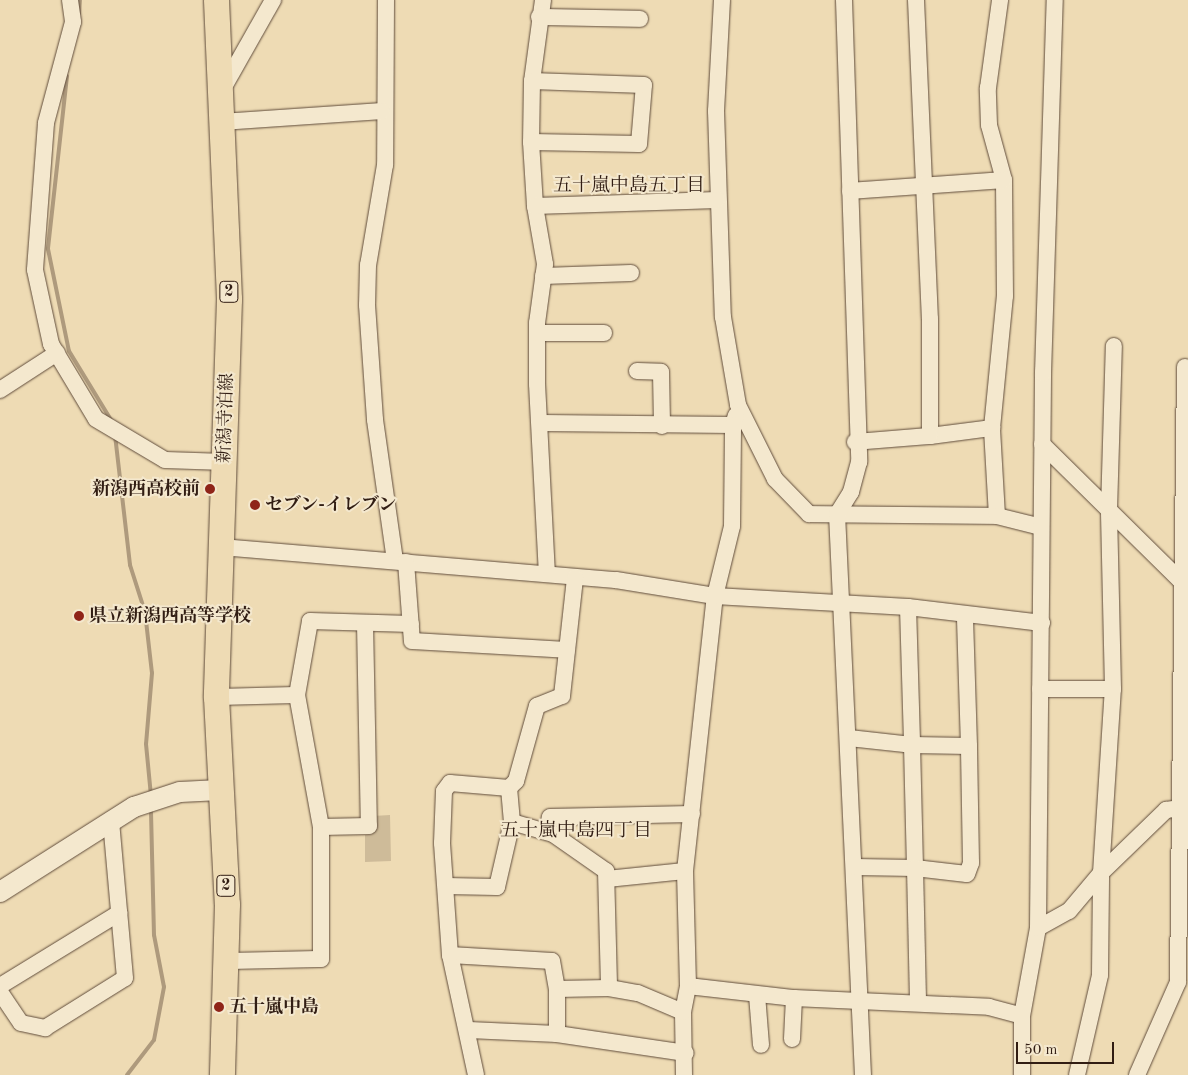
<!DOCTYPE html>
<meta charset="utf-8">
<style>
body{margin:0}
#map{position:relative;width:1188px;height:1075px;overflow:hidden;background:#eedbb4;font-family:"Old Standard TT","Noto Serif JP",serif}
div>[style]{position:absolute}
.green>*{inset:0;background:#cebb99}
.stream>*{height:4px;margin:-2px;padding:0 2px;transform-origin:2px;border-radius:2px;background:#ae9a7d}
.roads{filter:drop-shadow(0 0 1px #604c3b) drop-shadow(0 0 1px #604c3b)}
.minor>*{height:16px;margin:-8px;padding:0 8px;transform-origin:8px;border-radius:8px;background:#f4e8ce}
.tertiary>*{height:20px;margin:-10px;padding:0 10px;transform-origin:10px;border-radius:10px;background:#f4e8ce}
.primary>*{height:25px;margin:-12.5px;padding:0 12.5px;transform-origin:12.5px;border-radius:12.5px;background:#eedbb4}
.dots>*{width:14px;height:14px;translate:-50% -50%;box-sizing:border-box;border:2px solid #f4e8ce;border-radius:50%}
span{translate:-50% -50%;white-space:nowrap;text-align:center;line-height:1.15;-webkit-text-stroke:4px #f4e8ce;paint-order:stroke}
.shield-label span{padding:1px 4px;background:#f4e8ce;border:1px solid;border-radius:4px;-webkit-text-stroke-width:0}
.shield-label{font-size:16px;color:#311d13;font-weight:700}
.street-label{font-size:18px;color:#311d13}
.poi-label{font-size:18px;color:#311d13;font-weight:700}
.right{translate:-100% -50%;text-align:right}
.left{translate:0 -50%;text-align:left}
.neighbourhood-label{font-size:19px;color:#311d13}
.scale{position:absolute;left:1016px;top:1042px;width:98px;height:22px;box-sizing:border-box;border:2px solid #311d13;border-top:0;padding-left:6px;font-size:15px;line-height:18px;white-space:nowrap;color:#311d13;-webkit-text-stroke:4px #f4e8ce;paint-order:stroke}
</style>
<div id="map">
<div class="green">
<i style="clip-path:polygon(390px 815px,391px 861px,365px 862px,365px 835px,373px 834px,373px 816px)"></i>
</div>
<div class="stream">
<i style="left:79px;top:13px;width:13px;rotate:-86deg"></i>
<i style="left:67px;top:76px;width:174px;rotate:96.3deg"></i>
<i style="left:48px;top:249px;width:104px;rotate:78.4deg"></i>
<i style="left:69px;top:351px;width:84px;rotate:58.6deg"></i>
<i style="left:115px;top:435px;width:131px;rotate:83.4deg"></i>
<i style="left:130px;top:565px;width:49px;rotate:72.3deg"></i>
<i style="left:145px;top:612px;width:61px;rotate:83.5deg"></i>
<i style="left:152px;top:673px;width:71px;rotate:94.8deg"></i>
<i style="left:146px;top:744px;width:52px;rotate:84.5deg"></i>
<i style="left:127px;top:1075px;width:44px;rotate:-52.4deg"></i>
<i style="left:154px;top:1040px;width:54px;rotate:-79.3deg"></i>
<i style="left:164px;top:987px;width:53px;rotate:-100.9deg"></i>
<i style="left:154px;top:935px;width:127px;rotate:-91.4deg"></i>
</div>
<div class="roads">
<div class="minor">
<i style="left:70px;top:0;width:22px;rotate:82deg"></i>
<i style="left:73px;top:22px;width:105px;rotate:105deg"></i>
<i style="left:46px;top:123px;width:147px;rotate:94.3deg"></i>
<i style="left:35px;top:270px;width:76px;rotate:77.8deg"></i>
<i style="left:51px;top:344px;width:87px;rotate:59deg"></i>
<i style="left:96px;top:419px;width:80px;rotate:30.7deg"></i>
<i style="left:165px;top:460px;width:60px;rotate:1.9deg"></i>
<i style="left:386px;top:0;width:165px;rotate:90.3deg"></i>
<i style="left:385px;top:165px;width:101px;rotate:99.6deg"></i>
<i style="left:368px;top:265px;width:40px;rotate:91.4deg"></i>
<i style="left:367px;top:305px;width:115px;rotate:86deg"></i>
<i style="left:375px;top:420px;width:142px;rotate:81.9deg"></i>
<i style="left:543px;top:0;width:82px;rotate:97.7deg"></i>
<i style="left:532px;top:81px;width:61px;rotate:90.9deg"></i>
<i style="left:531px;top:142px;width:64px;rotate:86.4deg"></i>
<i style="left:535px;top:206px;width:59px;rotate:80.2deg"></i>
<i style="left:545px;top:264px;width:60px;rotate:97.7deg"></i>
<i style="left:537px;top:323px;width:61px;rotate:90deg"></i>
<i style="left:537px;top:384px;width:190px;rotate:87deg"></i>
<i style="left:722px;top:0;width:111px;rotate:93.1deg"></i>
<i style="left:716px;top:111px;width:206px;rotate:88.1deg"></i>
<i style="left:723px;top:317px;width:89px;rotate:80.3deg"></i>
<i style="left:738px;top:405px;width:83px;rotate:63.4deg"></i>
<i style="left:775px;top:479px;width:49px;rotate:45.8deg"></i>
<i style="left:809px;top:514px;width:188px;rotate:0.6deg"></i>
<i style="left:997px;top:516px;width:88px;rotate:-93.3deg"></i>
<i style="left:844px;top:0;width:462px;rotate:88.1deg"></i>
<i style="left:859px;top:462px;width:31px;rotate:105deg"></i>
<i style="left:851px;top:492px;width:26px;rotate:122deg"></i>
<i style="left:837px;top:514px;width:562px;rotate:87.35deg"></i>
<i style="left:916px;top:0;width:319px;rotate:87.5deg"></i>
<i style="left:930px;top:319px;width:117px;rotate:90deg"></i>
<i style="left:930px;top:436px;width:63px;rotate:-7.4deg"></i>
<i style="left:992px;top:428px;width:133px;rotate:-84.4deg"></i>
<i style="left:1005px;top:296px;width:116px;rotate:-90.5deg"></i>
<i style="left:1004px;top:180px;width:57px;rotate:-105.3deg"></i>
<i style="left:989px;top:125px;width:37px;rotate:-92deg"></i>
<i style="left:988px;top:88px;width:89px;rotate:-82.2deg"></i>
<i style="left:539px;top:17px;width:101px;rotate:1.1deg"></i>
<i style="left:221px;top:92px;width:106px;rotate:-60.5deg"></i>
<i style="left:222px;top:122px;width:160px;rotate:-3.9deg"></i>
<i style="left:531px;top:142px;width:108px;rotate:1.1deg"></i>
<i style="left:639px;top:144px;width:59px;rotate:-85.2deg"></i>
<i style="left:644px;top:85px;width:112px;rotate:-178deg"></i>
<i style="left:850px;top:191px;width:154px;rotate:-4.1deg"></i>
<i style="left:535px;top:206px;width:182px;rotate:-1.9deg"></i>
<i style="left:543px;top:276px;width:88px;rotate:-2deg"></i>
<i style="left:537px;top:333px;width:67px"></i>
<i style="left:637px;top:371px;width:24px;rotate:2deg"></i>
<i style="left:661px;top:372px;width:54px;rotate:88.9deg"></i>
<i style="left:0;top:390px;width:68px;rotate:-33deg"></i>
<i style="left:542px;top:423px;width:191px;rotate:0.6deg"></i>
<i style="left:733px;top:425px;width:10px;rotate:-73deg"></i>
<i style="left:855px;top:442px;width:75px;rotate:-4.6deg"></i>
<i style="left:1042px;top:444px;width:194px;rotate:44.6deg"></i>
<i style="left:1180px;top:580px;width:6px"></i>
<i style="left:997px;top:516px;width:45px;rotate:14deg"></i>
<i style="left:221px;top:547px;width:396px;rotate:4.8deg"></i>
<i style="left:616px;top:580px;width:100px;rotate:9.2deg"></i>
<i style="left:715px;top:596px;width:193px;rotate:3.3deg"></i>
<i style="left:908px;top:607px;width:135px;rotate:6.8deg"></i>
<i style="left:406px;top:562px;width:79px;rotate:85.7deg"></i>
<i style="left:412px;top:641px;width:155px;rotate:3.3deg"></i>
<i style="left:908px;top:607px;width:138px;rotate:88.3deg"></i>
<i style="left:912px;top:745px;width:57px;rotate:1deg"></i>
<i style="left:969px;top:746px;width:130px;rotate:-91.8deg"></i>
<i style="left:365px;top:623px;width:203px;rotate:88.9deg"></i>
<i style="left:369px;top:826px;width:48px;rotate:178.8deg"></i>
<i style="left:321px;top:827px;width:134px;rotate:-100.3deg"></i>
<i style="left:297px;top:695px;width:75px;rotate:-80deg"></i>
<i style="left:310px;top:621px;width:101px;rotate:1.7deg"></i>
<i style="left:1040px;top:689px;width:73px"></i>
<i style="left:216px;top:697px;width:81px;rotate:-1.4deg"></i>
<i style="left:849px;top:738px;width:63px;rotate:6.3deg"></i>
<i style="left:912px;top:745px;width:123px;rotate:88.6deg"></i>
<i style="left:915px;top:868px;width:52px;rotate:6.6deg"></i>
<i style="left:967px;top:874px;width:12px;rotate:-70deg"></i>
<i style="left:971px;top:863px;width:117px;rotate:-91deg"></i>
<i style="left:509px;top:788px;width:34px;rotate:85deg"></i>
<i style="left:512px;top:822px;width:43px;rotate:16.3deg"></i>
<i style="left:553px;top:834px;width:65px;rotate:34.9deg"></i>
<i style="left:606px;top:871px;width:117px;rotate:88.5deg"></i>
<i style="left:547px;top:832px;width:15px;rotate:-79deg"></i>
<i style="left:550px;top:817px;width:142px;rotate:-1.2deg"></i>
<i style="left:855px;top:867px;width:60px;rotate:1deg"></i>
<i style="left:915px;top:868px;width:134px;rotate:88.7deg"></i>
<i style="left:607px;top:879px;width:78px;rotate:-5.9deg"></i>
<i style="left:446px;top:886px;width:51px;rotate:1.1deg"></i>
<i style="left:497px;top:887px;width:67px;rotate:-77deg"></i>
<i style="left:1038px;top:928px;width:35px;rotate:-29deg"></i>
<i style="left:1069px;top:911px;width:50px;rotate:-49.9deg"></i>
<i style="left:1101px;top:873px;width:91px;rotate:-44.1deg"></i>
<i style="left:1166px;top:810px;width:21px;rotate:-8deg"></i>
<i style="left:450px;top:955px;width:102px;rotate:3.4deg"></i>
<i style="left:552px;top:961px;width:28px;rotate:80deg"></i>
<i style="left:557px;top:989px;width:52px;rotate:-1.1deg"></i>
<i style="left:609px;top:988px;width:29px;rotate:10deg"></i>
<i style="left:638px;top:993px;width:49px;rotate:22.9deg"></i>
<i style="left:227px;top:961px;width:94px;rotate:-1.2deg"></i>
<i style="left:321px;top:959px;width:132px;rotate:-90deg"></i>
<i style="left:0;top:986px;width:140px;rotate:-31.5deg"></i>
<i style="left:688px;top:986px;width:107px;rotate:6.5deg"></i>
<i style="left:794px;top:998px;width:195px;rotate:2.6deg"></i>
<i style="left:989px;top:1007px;width:34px;rotate:15deg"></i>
<i style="left:557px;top:989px;width:45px;rotate:90deg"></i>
<i style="left:0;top:992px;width:37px;rotate:56deg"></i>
<i style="left:21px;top:1023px;width:25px;rotate:12deg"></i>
<i style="left:45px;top:1028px;width:94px;rotate:-32deg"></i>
<i style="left:125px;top:978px;width:159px;rotate:-95.1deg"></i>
<i style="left:757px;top:995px;width:50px;rotate:85.4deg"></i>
<i style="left:469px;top:1030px;width:88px;rotate:2.6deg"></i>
<i style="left:557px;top:1034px;width:130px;rotate:8.4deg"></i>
<i style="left:792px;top:1039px;width:41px;rotate:-87.2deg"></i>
<i style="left:476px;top:1075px;width:123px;rotate:-102.2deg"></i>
<i style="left:450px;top:955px;width:112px;rotate:-94.1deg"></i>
<i style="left:442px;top:843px;width:52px;rotate:-87.8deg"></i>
<i style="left:444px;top:791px;width:10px;rotate:-53deg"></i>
<i style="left:450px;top:783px;width:59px;rotate:4.8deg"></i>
<i style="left:509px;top:788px;width:10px;rotate:-45deg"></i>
<i style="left:516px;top:781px;width:78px;rotate:-74.4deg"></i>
<i style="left:537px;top:706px;width:27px;rotate:-22deg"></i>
<i style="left:562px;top:696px;width:119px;rotate:-83.7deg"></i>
<i style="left:684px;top:1075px;width:63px;rotate:-90.9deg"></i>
<i style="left:683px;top:1012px;width:26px;rotate:-79deg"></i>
<i style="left:688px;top:986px;width:115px;rotate:-91.5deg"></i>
<i style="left:685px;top:871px;width:277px;rotate:-83.8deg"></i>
<i style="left:715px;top:596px;width:72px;rotate:-76.3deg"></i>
<i style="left:732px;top:526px;width:101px;rotate:-89.4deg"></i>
<i style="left:1022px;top:1075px;width:59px;rotate:-90deg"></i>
<i style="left:1022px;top:1016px;width:89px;rotate:-79.7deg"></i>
<i style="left:1038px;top:928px;width:555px;rotate:-89.48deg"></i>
<i style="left:1043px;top:373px;width:373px;rotate:-88.2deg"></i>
<i style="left:1077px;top:1075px;width:103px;rotate:-77deg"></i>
<i style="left:1100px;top:975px;width:102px;rotate:-89.4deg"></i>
<i style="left:1101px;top:873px;width:184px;rotate:-86.3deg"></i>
<i style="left:1113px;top:689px;width:179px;rotate:-91.3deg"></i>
<i style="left:1109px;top:510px;width:164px;rotate:-88.3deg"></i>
<i style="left:1137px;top:1075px;width:102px;rotate:-66.2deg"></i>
<i style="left:1178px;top:982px;width:615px;rotate:-89.35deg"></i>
</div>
<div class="tertiary">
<i style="left:0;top:892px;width:159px;rotate:-32.4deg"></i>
<i style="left:134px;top:807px;width:48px;rotate:-18.1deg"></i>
<i style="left:180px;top:792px;width:40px;rotate:-2.9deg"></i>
</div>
<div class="primary">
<i style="left:216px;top:0;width:299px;rotate:87.5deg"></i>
<i style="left:229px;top:299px;width:398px;rotate:91.9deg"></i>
<i style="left:216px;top:697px;width:207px;rotate:87deg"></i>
<i style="left:227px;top:904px;width:171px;rotate:91.7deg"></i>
</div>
</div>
<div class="dots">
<i style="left:210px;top:489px;background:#8f2418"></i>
<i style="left:255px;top:505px;background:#8f2418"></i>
<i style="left:79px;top:616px;background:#8f2418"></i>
<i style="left:219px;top:1007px;background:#8f2418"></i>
</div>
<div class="shield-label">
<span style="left:229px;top:292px">2</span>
<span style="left:226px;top:886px">2</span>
</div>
<div class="street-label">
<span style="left:226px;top:418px;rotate:-88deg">新潟寺泊線</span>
</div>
<div class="poi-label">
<span class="right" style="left:200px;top:489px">新潟西高校前</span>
<span class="left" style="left:265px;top:505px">セブン-イレブン</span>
<span class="left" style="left:89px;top:616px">県立新潟西高等学校</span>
<span class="left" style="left:229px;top:1007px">五十嵐中島</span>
</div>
<div class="neighbourhood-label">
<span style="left:629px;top:187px">五十嵐中島五丁目</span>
<span style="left:576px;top:832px">五十嵐中島四丁目</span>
</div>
<div class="scale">50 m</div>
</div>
